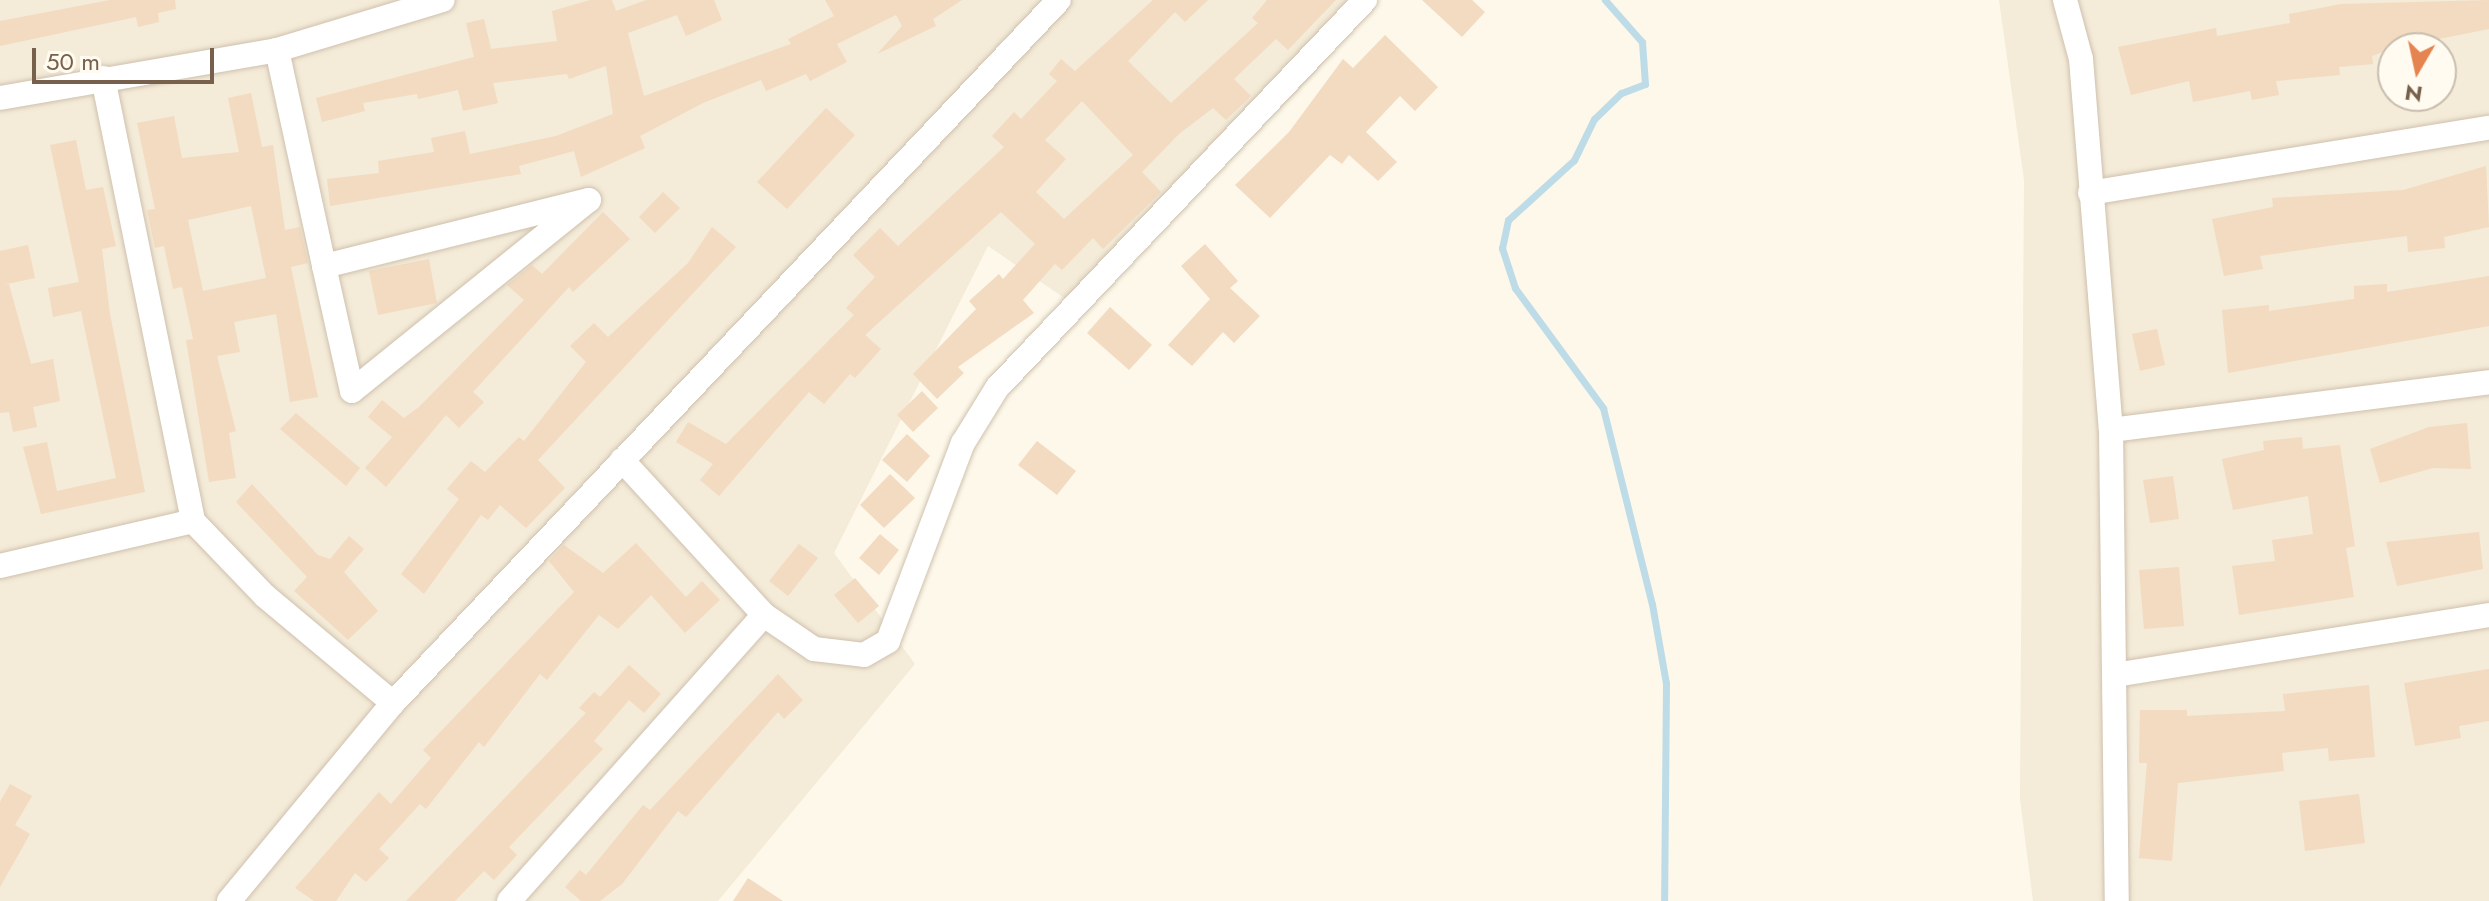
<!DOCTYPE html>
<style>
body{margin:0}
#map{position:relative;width:2489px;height:901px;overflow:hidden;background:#fdf8ea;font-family:Jost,sans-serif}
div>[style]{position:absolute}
.residential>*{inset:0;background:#f4ebd8}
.stream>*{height:7px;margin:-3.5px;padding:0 3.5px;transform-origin:3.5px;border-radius:3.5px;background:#bddce7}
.building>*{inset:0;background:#f2dbc1}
.roads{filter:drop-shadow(0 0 2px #cfc1ae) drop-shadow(0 0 2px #cfc1ae)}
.minor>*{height:24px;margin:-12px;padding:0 12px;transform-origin:12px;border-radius:12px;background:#fff}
span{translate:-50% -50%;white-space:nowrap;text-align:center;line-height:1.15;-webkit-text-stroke:7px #fffbf0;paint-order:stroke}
.north{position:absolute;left:2377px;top:32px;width:80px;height:80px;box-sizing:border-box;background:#fffbf0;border:2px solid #c9bdae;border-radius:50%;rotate:189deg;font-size:22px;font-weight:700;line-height:32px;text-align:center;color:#78614c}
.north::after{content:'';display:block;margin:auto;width:28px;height:36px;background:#e58450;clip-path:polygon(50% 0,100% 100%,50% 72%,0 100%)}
.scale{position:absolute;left:32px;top:48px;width:182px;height:36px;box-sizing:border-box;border:4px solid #78614c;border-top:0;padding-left:10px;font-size:24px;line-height:28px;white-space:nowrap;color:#78614c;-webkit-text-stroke:6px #fffbf0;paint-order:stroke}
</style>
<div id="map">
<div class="residential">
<i style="clip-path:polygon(0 0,1377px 0,1306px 83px,1079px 308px,988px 246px,834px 553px,915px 664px,718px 901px,0 901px)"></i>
<i style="clip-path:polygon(evenodd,1999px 0,2489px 0,2489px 901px,2033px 901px,2020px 799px,2024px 180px,1999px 0,2393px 48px,2441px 48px,2441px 96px,2393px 96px,2393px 48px)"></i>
</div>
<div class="stream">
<i style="left:1605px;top:0;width:56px;rotate:48.6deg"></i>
<i style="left:1642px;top:42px;width:42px;rotate:85.9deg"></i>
<i style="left:1645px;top:84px;width:26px;rotate:159deg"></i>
<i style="left:1621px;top:93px;width:37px;rotate:136deg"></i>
<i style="left:1594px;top:119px;width:46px;rotate:116deg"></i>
<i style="left:1574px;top:160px;width:89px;rotate:137.7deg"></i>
<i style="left:1508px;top:220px;width:29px;rotate:102deg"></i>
<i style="left:1502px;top:248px;width:42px;rotate:72deg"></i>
<i style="left:1515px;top:288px;width:149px;rotate:53.7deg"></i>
<i style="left:1603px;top:408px;width:202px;rotate:76deg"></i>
<i style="left:1652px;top:604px;width:80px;rotate:80deg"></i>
<i style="left:1666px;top:683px;width:218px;rotate:90.5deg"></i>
</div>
<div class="building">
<i style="clip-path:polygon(110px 0,175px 0,176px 9px,158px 13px,159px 22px,138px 27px,136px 17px,0 46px,0 21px)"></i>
<i style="clip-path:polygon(590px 0,612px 0,616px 11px,646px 0,714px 0,722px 20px,686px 36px,677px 15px,628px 33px,644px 96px,791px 44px,788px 39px,834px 16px,825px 0,962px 0,933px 19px,936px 26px,877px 54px,902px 26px,896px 15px,837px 44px,847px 62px,810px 81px,806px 74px,766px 91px,761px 80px,703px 103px,640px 136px,645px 148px,581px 177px,574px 151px,519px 166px,521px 174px,330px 206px,327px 179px,379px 173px,378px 161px,434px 152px,431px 138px,465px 131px,470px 154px,556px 136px,613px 114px,606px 66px,569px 79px,567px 74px,493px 83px,498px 103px,463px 111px,458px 90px,418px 99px,417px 94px,363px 103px,365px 111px,322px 122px,316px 98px,474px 57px,466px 23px,484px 19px,491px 49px,557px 41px,552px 11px)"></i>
<i style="clip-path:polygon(evenodd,1153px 0,1208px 0,1185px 22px,1175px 12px,1128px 61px,1171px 103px,1258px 23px,1252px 18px,1267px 0,1336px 0,1288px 50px,1276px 39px,1234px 79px,1251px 96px,1226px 120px,1213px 108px,1179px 134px,1142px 172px,1161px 192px,1103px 249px,1093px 238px,1062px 270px,1055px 264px,1023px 300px,1034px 313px,958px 367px,964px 373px,937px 399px,913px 374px,976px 309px,969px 301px,999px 274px,1003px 279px,1035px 244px,1001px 212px,865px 335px,881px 349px,855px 378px,850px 374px,824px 404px,809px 392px,719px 496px,700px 480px,713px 464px,676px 442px,688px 422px,726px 444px,854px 315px,846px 308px,875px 277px,853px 255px,880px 228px,898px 246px,1004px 147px,992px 136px,1014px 112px,1021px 119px,1057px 81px,1049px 74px,1061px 59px,1075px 71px,1153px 0,1082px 101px,1133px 155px,1064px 219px,1036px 192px,1066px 159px,1045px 140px,1082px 101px)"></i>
<i style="clip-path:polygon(1422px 0,1472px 0,1485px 12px,1462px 37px)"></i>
<i style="clip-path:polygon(2489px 0,2489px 29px,2393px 48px,2372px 56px,2373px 64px,2339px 67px,2340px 75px,2276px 81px,2279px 95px,2252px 100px,2250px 91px,2193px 102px,2189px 81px,2131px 95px,2118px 47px,2216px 28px,2217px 36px,2290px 23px,2289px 14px,2341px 4px)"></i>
<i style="clip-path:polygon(1385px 35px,1438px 87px,1415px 111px,1400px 96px,1366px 132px,1397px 162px,1378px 181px,1349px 155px,1342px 164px,1330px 155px,1270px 218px,1235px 185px,1289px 132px,1343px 59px,1353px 68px)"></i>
<i style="clip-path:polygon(evenodd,251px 93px,262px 147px,273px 145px,285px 230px,300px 227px,308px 263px,291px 267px,318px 397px,290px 402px,276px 314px,234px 322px,240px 352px,217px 356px,236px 431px,229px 433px,236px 478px,209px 482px,186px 340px,193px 339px,182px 287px,173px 289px,164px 246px,155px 248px,147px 210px,155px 209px,137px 123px,174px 116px,182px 158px,239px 152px,228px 98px,251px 93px,251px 206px,266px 278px,203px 291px,188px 220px,251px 206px)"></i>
<i style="clip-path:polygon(826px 108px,855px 135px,787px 209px,757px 182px)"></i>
<i style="clip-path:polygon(76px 140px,86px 190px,103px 187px,116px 246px,102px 249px,110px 314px,145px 492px,41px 514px,23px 447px,47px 442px,57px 491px,116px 478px,81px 311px,53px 317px,48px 288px,79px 282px,50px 145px)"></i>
<i style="clip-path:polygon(2486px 166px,2489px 227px,2444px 237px,2445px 248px,2408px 252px,2407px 236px,2335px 245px,2260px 256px,2263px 269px,2224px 276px,2212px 219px,2273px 207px,2272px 198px,2403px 190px)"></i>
<i style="clip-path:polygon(663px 192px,680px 208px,655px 233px,639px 217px)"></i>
<i style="clip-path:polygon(603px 212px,630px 239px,573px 292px,569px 287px,473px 392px,484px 402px,459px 428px,446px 415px,386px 487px,365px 468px,392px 437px,368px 417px,382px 400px,404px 418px,419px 407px,524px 300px,507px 285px,532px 265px,542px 274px)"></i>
<i style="clip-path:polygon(712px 227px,736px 247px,538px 460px,565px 488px,526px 528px,500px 505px,488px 520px,481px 515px,424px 594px,401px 574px,459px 499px,447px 489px,471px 461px,485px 472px,519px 437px,524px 441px,586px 362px,570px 346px,594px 323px,608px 337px,688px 263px)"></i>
<i style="clip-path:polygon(1205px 244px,1238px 281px,1230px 288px,1260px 316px,1234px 343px,1223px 332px,1192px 366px,1168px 345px,1210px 299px,1181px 266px)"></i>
<i style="clip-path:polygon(28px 245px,35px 278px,2px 285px,9px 284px,31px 364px,53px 359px,60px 401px,33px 407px,37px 427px,13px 432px,9px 412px,0 413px,0 251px)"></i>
<i style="clip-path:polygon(429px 259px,437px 303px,378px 315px,369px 271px)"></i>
<i style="clip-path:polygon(2489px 276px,2489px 326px,2228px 373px,2222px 310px,2269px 305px,2269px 311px,2354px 299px,2354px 286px,2387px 284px,2387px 292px)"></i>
<i style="clip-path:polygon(1110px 307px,1152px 345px,1129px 370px,1087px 333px)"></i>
<i style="clip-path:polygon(2157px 329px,2165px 365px,2140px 371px,2132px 334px)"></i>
<i style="clip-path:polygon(922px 391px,938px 408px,913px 432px,897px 415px)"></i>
<i style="clip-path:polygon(296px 413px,360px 468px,346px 486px,280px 429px)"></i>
<i style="clip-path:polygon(2467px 423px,2471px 469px,2433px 468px,2380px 483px,2370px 449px,2429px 427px)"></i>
<i style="clip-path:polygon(907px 434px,930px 456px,907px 482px,882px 460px)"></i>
<i style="clip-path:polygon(2302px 437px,2303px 449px,2340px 445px,2355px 546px,2346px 548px,2354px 597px,2239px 615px,2232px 566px,2275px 561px,2272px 540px,2313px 534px,2308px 496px,2233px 510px,2222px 459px,2264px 450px,2263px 441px)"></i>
<i style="clip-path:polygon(1037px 441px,1076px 471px,1057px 495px,1018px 465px)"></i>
<i style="clip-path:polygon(890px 474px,915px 498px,884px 528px,860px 505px)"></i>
<i style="clip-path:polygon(2173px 476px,2179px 519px,2150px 523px,2143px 480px)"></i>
<i style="clip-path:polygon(252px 484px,318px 555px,330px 559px,349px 536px,364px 549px,344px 572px,378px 611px,348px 640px,294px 591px,307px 577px,236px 502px)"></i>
<i style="clip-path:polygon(2479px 532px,2483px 569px,2397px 586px,2386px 542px)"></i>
<i style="clip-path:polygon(880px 534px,899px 550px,879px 575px,859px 558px)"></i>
<i style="clip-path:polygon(636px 543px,686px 597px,702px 581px,720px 600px,685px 633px,651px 595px,618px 629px,599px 615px,547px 680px,540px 674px,484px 747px,479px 742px,426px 809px,420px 804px,379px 849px,389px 858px,366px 882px,355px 873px,336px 901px,314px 901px,295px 888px,379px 792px,391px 804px,431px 758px,423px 750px,574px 592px,549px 561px,564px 545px,603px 573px)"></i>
<i style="clip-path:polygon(799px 544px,818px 558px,788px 596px,769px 581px)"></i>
<i style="clip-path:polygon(2179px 567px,2184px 626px,2144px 629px,2139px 570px)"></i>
<i style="clip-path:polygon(855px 578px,879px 606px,858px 623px,834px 595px)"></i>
<i style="clip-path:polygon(629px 665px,661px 694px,644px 713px,629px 700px,594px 741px,603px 749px,509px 847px,517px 855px,494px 880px,484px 871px,455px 901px,406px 901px,586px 713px,579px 708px,594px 692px,600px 697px)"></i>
<i style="clip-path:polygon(2489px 669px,2489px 721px,2459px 726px,2461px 738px,2415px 746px,2404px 683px)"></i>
<i style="clip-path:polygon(778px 674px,803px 700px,784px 719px,778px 712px,686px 817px,678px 811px,622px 884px,600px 901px,581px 901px,565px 887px,580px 870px,586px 875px,643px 805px,650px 810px)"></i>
<i style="clip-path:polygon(2369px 685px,2375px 757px,2329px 761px,2328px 748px,2282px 753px,2284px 771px,2178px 783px,2172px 861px,2139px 858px,2147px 763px,2139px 763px,2140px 710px,2187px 710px,2187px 716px,2285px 711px,2283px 694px)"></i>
<i style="clip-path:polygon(10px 784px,32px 796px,15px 825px,30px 834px,0 887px,0 802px)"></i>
<i style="clip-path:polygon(2359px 794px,2365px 843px,2305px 851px,2299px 801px)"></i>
<i style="clip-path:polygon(748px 878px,783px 901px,733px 901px)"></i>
</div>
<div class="roads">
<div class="minor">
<i style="left:2065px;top:0;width:61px;rotate:74.8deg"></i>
<i style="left:2081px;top:59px;width:372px;rotate:85.4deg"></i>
<i style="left:2111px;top:430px;width:471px;rotate:89.3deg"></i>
<i style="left:277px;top:50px;width:221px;rotate:77.7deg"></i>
<i style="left:324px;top:266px;width:128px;rotate:77.4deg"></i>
<i style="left:352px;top:391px;width:304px;rotate:-38.9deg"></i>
<i style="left:589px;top:200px;width:273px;rotate:166deg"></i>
<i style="left:103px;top:78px;width:452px;rotate:78.5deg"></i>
<i style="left:193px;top:521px;width:104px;rotate:46.2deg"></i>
<i style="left:265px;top:596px;width:167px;rotate:39.9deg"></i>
<i style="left:0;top:98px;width:281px;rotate:-9.8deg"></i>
<i style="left:277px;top:50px;width:173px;rotate:-16.8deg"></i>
<i style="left:2090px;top:193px;width:404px;rotate:-9.3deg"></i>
<i style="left:2111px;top:430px;width:381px;rotate:-7.2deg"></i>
<i style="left:622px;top:460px;width:210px;rotate:47.5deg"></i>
<i style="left:764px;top:615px;width:60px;rotate:34.2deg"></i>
<i style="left:814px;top:649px;width:50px;rotate:6.8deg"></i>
<i style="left:864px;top:655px;width:28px;rotate:-30deg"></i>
<i style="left:888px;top:641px;width:212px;rotate:-69.3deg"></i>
<i style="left:963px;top:443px;width:65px;rotate:-58.3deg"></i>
<i style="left:997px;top:388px;width:535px;rotate:-46.52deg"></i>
<i style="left:0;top:566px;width:198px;rotate:-13.1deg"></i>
<i style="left:2115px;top:675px;width:379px;rotate:-9.1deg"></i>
<i style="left:229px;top:901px;width:257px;rotate:-50.4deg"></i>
<i style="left:393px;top:703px;width:968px;rotate:-46.55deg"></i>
<i style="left:509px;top:901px;width:383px;rotate:-48.3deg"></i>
</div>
</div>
<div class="north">N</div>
<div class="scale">50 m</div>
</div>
